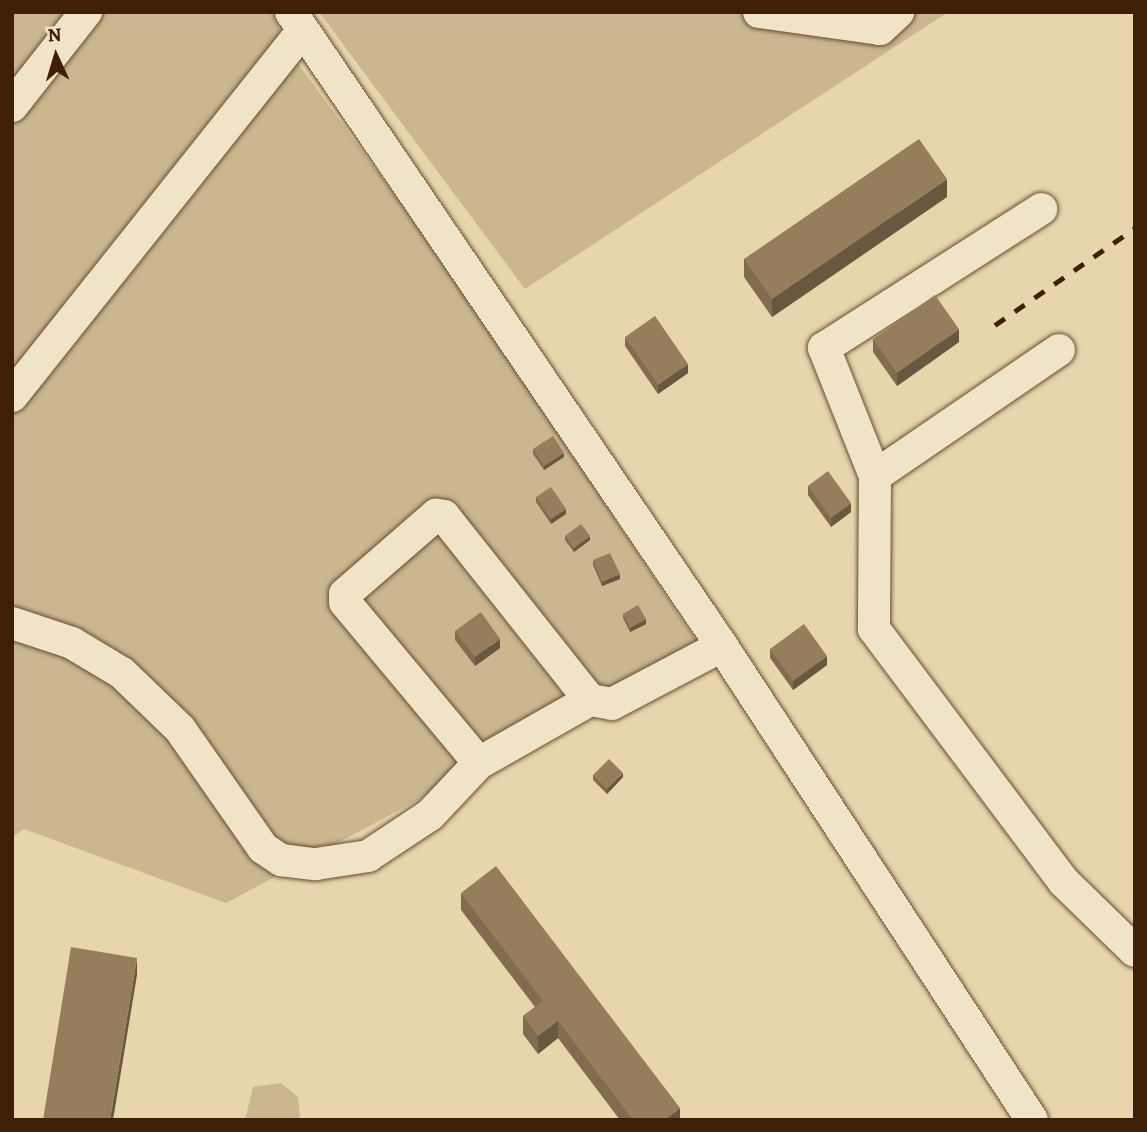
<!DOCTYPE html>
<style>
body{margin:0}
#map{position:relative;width:1147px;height:1132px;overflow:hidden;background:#e7d5ab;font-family:Alegreya,serif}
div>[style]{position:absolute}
.green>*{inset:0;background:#cab68f}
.roads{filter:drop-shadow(0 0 2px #694d30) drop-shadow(0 0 2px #694d30)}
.minor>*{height:32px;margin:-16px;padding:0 16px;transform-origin:16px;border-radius:16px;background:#efe4c8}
.rail>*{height:5px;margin-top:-2.5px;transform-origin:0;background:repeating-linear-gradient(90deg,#3f2007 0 12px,transparent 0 24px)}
.wall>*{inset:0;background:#816c4f}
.shaded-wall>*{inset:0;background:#695840}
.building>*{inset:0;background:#967e5c}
span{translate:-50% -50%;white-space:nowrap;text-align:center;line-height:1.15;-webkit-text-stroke:7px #efe4c8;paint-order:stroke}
.frame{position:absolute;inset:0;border:14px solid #3f2007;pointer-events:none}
.north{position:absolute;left:21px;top:21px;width:70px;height:70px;-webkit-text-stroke:5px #efe4c8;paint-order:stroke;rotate:356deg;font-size:19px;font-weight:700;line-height:28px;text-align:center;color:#3f2007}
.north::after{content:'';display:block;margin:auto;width:24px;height:32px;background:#3f2007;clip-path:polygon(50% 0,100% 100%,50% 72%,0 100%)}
</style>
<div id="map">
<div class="green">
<i style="clip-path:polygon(12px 12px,273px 12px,285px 46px,438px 254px,701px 648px,226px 903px,24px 829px,12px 837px)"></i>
<i style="clip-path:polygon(319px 12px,948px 12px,525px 289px)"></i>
<i style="clip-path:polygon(281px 1083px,298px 1097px,300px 1120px,245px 1120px,253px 1087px)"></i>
</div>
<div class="roads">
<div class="minor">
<i style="left:291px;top:12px;width:767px;rotate:55.79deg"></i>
<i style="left:722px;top:646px;width:566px;rotate:56.81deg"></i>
<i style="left:759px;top:12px;width:122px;rotate:8deg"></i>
<i style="left:880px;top:29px;width:25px;rotate:-43deg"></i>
<i style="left:12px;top:106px;width:120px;rotate:-51.8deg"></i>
<i style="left:1059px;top:350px;width:223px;rotate:145.6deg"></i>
<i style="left:875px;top:476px;width:153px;rotate:90.4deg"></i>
<i style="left:874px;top:629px;width:316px;rotate:53.1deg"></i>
<i style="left:1064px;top:882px;width:99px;rotate:44.2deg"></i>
<i style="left:12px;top:396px;width:465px;rotate:-51.5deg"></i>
<i style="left:875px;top:476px;width:138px;rotate:-111.7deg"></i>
<i style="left:824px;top:348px;width:258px;rotate:-32.6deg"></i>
<i style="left:12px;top:623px;width:63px;rotate:18.4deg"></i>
<i style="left:72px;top:643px;width:58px;rotate:31deg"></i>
<i style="left:122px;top:673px;width:81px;rotate:44deg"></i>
<i style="left:180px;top:729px;width:145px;rotate:55.1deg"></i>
<i style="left:263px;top:848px;width:22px;rotate:34deg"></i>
<i style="left:281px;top:860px;width:35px;rotate:7deg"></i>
<i style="left:316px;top:864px;width:53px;rotate:-8.7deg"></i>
<i style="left:368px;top:856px;width:74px;rotate:-33.5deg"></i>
<i style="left:430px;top:815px;width:71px;rotate:-46.7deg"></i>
<i style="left:479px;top:763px;width:128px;rotate:-29.6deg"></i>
<i style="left:590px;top:700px;width:22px;rotate:10deg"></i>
<i style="left:612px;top:704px;width:124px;rotate:-27.8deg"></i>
<i style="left:479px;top:763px;width:209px;rotate:-129.8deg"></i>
<i style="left:345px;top:602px;width:8px;rotate:-90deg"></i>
<i style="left:345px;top:594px;width:121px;rotate:-41deg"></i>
<i style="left:436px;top:515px;width:8px;rotate:7deg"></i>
<i style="left:444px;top:516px;width:235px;rotate:51.6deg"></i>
</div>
</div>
<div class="rail">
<i style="left:995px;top:325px;width:170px;rotate:-34.7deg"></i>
</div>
<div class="wall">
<i style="clip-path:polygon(947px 197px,772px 317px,744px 277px,744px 259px)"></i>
<i style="clip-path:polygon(625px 337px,688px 373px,658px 394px,625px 346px)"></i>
<i style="clip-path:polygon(873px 339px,959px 342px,897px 386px,873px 352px)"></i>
<i style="clip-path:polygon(533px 449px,564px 457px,544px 470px,533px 454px)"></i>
<i style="clip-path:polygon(808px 486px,851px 512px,831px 527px,808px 495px)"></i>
<i style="clip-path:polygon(536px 497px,566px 514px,551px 524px,536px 502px)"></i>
<i style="clip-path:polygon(565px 536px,590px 540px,574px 552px,565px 540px)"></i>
<i style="clip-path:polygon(593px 560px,620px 579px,602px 586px,593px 565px)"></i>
<i style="clip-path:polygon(623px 614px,646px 624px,630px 632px,623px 618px)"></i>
<i style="clip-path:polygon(455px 631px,500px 648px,475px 666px,455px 640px)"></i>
<i style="clip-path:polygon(770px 649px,827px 665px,793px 690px,770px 658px)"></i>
<i style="clip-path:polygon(593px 775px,623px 777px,607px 794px,593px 780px)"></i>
<i style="clip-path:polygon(461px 893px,680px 1120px,620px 1120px,558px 1038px,538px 1054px,523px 1034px,523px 1016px,535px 1007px,461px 910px)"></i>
</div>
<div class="shaded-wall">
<i style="clip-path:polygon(947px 179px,947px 197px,772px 317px,772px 299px)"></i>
<i style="clip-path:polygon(959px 329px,959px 342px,897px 386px,897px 373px)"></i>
<i style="clip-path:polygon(688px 364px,688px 373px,658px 394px,658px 385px)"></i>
<i style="clip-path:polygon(564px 453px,564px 457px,544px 470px,544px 466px)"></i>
<i style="clip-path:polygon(851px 503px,851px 512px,831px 527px,831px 518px)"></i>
<i style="clip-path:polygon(566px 509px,566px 514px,551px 524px,551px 519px)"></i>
<i style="clip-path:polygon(590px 536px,590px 540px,574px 552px,574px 548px)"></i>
<i style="clip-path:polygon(620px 574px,620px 579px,602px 586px,602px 582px)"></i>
<i style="clip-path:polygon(646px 619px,646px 624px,630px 632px,630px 628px)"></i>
<i style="clip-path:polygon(500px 639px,500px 648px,475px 666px,475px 657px)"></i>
<i style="clip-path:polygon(827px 656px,827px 665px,793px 690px,793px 681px)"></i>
<i style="clip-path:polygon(623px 773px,623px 777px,607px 794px,607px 789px)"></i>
<i style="clip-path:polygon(137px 958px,137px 975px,113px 1120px,110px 1120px)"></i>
<i style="clip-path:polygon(558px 1021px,558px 1038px,538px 1054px,538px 1036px)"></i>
<i style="clip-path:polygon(680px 1108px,680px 1120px,665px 1120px)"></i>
</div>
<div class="building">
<i style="clip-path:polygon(919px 139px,947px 179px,772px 299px,744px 259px)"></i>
<i style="clip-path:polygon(935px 295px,959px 329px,897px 373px,873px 339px)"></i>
<i style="clip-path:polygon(655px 316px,688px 364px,658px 385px,625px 337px)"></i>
<i style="clip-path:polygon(553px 436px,564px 453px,544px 466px,533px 449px)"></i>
<i style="clip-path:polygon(828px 471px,851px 503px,831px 518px,808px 486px)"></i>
<i style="clip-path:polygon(551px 487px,566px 509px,551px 519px,536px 497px)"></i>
<i style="clip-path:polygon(581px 524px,590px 536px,574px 548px,565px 536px)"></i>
<i style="clip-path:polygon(610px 553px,620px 574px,602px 582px,593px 560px)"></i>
<i style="clip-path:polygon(638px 605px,646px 619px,630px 628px,623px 614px)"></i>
<i style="clip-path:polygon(481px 612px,500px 639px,475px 657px,455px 631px)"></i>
<i style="clip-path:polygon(804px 624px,827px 656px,793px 681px,770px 649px)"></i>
<i style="clip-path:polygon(609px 759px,623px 773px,607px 789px,593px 775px)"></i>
<i style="clip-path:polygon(496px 866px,680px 1108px,665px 1120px,633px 1120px,558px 1021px,538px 1036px,523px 1016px,543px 1001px,461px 893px)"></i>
<i style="clip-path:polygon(71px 947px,137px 958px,110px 1120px,43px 1120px)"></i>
</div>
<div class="frame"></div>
<div class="north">N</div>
</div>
